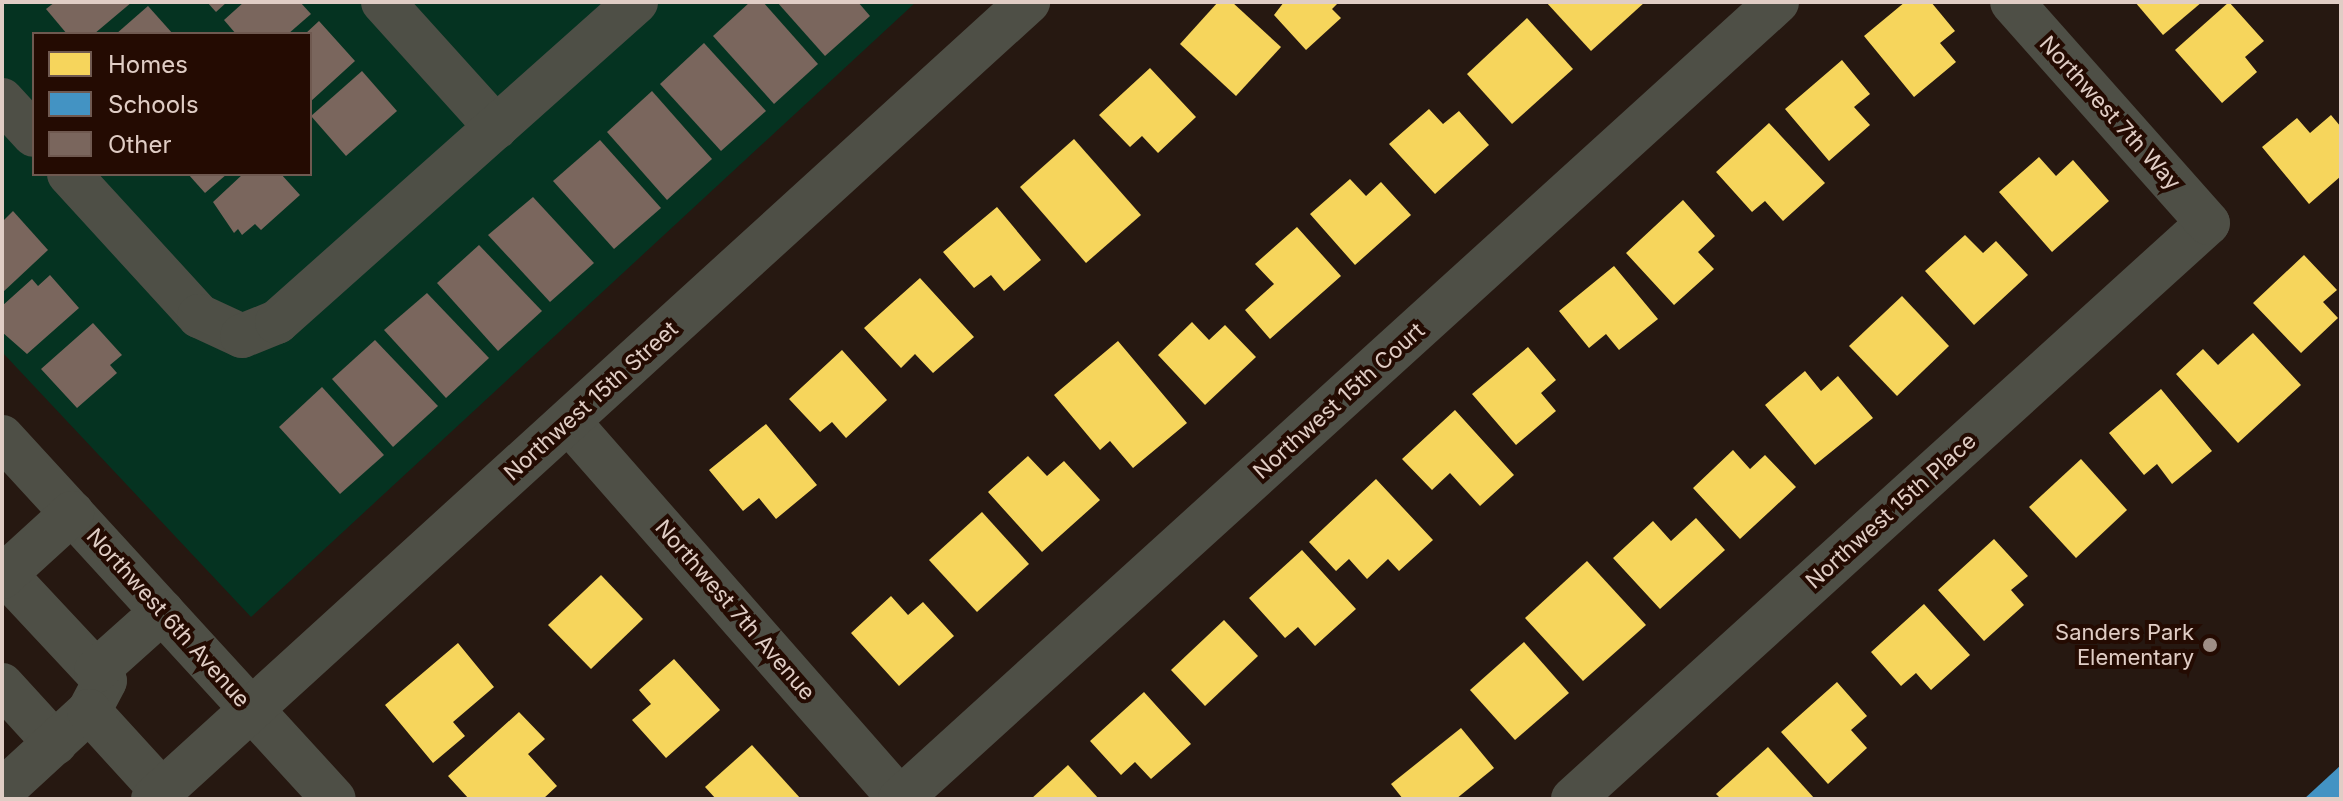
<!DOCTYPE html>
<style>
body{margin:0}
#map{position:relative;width:2343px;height:801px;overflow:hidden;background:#261811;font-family:Inter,sans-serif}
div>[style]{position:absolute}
.green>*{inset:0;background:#053321}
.homes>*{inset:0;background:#f6d55c}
.schools>*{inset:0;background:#4393c3}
.building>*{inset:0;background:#7a665d}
.minor>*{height:44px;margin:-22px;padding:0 22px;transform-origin:22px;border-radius:22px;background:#4e4f46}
.dots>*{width:22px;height:22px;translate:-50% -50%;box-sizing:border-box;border:4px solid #240b02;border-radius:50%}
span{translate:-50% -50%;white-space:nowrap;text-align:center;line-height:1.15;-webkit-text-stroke:8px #240b02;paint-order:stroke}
.street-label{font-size:22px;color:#e0cdc5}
.poi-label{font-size:22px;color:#e0cdc5}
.right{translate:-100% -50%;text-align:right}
.frame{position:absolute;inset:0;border:4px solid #e0cdc5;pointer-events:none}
.legend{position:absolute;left:32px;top:32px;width:280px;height:144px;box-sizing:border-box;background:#240b02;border:2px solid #6f5950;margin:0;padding:10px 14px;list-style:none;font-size:24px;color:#e0cdc5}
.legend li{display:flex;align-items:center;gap:16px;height:40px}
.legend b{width:40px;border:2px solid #6f5950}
</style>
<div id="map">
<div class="green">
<i style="clip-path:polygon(evenodd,2px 2px,916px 2px,251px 617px,2px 352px,2px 2px,34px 34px,310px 34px,310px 174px,34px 174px,34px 34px)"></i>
</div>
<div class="homes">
<i style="clip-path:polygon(1218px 2px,1232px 2px,1281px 47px,1236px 96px,1180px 44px)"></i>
<i style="clip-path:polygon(1284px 2px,1339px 2px,1332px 9px,1341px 18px,1306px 50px,1274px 15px)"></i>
<i style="clip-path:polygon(1546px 2px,1645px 2px,1591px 51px)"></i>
<i style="clip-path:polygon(1905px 2px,1931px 2px,1955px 31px,1940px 43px,1956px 62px,1914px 97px,1864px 36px)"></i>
<i style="clip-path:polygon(2135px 2px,2202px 2px,2163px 35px)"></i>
<i style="clip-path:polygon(2229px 2px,2264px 41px,2245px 57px,2257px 72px,2222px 103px,2175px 50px)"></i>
<i style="clip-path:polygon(1527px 18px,1573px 69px,1512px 124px,1467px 74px)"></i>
<i style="clip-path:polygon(1842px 60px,1870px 94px,1854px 107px,1870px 125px,1829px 161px,1785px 109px)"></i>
<i style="clip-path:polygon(1150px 68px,1196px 117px,1158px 153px,1142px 136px,1130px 147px,1099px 115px)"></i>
<i style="clip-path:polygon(1429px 109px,1443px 124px,1459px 111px,1489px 145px,1435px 194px,1389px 144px)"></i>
<i style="clip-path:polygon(2331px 115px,2341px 127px,2341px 176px,2309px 204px,2262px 147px,2297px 118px,2310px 133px)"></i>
<i style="clip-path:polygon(1769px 123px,1825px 183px,1783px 221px,1765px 201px,1752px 212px,1716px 172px)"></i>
<i style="clip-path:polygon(1074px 139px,1141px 215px,1086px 263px,1020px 187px)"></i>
<i style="clip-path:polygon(2039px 157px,2056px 176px,2073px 160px,2109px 201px,2052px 252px,1999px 192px)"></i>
<i style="clip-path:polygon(1350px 179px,1366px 196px,1381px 182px,1411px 215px,1355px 265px,1310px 214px)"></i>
<i style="clip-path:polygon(1683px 200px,1715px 236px,1698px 252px,1714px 269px,1674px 305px,1626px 253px)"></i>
<i style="clip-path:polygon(997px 207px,1041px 260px,1004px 291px,991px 275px,974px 288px,943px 252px)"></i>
<i style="clip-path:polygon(1297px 227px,1341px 276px,1270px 339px,1245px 310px,1274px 284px,1255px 264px)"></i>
<i style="clip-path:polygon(1965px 235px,1983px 253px,1996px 241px,2028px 275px,1974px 325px,1925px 271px)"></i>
<i style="clip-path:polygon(2304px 255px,2337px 290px,2323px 302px,2338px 318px,2301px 353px,2253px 303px)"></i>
<i style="clip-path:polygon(1614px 266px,1658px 319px,1619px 350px,1606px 334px,1589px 348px,1559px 311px)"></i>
<i style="clip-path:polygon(920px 278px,974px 337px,933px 373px,915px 354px,901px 368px,864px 328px)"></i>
<i style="clip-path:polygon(1902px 296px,1949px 346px,1897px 396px,1849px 346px)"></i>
<i style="clip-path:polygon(1192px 322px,1209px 340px,1225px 325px,1256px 357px,1205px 405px,1158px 355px)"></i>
<i style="clip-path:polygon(2253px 333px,2301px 385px,2238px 443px,2176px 374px,2203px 349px,2218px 365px)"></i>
<i style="clip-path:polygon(1118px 341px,1187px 423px,1133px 468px,1110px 441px,1100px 450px,1054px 395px)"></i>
<i style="clip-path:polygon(1528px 347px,1556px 380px,1541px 393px,1556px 411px,1516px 445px,1472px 394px)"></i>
<i style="clip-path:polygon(842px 350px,887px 400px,846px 438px,832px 422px,820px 432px,789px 399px)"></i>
<i style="clip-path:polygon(1805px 371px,1821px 391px,1838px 376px,1873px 418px,1815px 465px,1765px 405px)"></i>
<i style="clip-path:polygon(2161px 389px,2212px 451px,2172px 484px,2157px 464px,2144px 475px,2109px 433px)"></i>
<i style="clip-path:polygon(1455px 410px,1514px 475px,1480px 506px,1450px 473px,1432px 490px,1402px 459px)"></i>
<i style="clip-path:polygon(766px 424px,817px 485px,776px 519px,759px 498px,743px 511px,709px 470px)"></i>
<i style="clip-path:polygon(1733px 450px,1750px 469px,1765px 455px,1796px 487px,1740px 539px,1693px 488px)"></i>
<i style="clip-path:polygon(1028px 456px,1047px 476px,1064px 461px,1100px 500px,1042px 552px,988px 492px)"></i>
<i style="clip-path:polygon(2081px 459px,2127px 510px,2076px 558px,2029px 507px)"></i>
<i style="clip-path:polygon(1376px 479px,1433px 540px,1399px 571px,1388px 559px,1367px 579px,1349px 559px,1336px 571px,1309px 542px)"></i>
<i style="clip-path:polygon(982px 512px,1029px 564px,977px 612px,929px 560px)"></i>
<i style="clip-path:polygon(1696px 518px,1725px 550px,1660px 609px,1613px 558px,1653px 521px,1671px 541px)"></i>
<i style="clip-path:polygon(1994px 539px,2028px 576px,2011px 590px,2024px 605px,1984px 641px,1938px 590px)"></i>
<i style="clip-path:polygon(1302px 550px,1356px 609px,1315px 646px,1298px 627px,1285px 638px,1249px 598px)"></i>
<i style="clip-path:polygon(1587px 561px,1646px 625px,1583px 681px,1525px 618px)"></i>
<i style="clip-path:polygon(601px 575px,643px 619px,591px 669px,548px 625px)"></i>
<i style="clip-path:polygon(891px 596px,908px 615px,923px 602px,954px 636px,899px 686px,851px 633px)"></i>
<i style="clip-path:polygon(1924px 604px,1970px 655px,1931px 690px,1916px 673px,1901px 686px,1871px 652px)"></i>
<i style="clip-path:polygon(1224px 620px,1258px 656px,1205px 706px,1171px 670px)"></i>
<i style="clip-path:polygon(1524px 642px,1569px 693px,1515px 740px,1470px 690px)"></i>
<i style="clip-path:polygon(458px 643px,494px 687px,453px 722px,465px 736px,433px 763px,385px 705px)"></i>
<i style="clip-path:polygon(674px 659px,720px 710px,666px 758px,632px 720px,651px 704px,639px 690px)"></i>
<i style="clip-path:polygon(1837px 682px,1867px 716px,1851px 730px,1867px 748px,1828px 784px,1781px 732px)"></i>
<i style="clip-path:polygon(1144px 692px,1191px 744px,1151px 779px,1135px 762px,1121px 775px,1090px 741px)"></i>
<i style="clip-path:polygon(519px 712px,545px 739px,528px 754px,557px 786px,543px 799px,469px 799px,448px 776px)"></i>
<i style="clip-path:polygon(1461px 728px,1494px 768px,1456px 799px,1403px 799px,1391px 784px)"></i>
<i style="clip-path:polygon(752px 745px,801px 799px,716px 799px,705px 787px)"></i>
<i style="clip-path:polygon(1768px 747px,1815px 799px,1721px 799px,1716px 794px)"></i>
<i style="clip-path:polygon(1068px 765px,1099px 799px,1031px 799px)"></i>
</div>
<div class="schools">
<i style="clip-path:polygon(2341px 765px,2341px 799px,2304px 799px)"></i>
</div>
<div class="building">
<i style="clip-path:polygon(55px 2px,132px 2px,94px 34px,67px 34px,46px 9px)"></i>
<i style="clip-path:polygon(207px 2px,227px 2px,216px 12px)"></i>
<i style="clip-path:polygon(244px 2px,300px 2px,311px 14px,288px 34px,236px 34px,224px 20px)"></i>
<i style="clip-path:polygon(750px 2px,763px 2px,818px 64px,774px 104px,713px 36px)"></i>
<i style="clip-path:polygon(777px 2px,858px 2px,870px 16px,825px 56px)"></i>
<i style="clip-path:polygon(148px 6px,173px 34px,116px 34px)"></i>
<i style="clip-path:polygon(319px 21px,355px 61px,310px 102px,310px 34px,305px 34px)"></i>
<i style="clip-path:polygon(704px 43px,766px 111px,721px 151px,660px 84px)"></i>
<i style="clip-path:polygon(362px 71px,397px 111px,346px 156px,311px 116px)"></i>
<i style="clip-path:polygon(652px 91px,712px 159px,667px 200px,607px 132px)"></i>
<i style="clip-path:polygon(600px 140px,661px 208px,614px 249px,553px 181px)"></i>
<i style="clip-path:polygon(188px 174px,227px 174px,205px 193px)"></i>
<i style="clip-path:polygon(243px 174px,281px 174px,300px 195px,261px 230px,255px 224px,242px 235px,238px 229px,234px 233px,213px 202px)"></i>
<i style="clip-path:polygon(533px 197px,594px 263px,550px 302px,488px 235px)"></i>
<i style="clip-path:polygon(13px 211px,48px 250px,2px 293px,2px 222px)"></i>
<i style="clip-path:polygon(479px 245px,542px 311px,498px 351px,437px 283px)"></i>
<i style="clip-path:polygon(50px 275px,79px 308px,27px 354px,2px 332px,2px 306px,32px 279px,38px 286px)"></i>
<i style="clip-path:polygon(427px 293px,489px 358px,446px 398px,384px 330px)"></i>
<i style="clip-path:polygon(93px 323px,122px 355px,110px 365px,117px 373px,77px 408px,41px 369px)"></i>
<i style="clip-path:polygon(375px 340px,438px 406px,393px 447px,332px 379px)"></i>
<i style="clip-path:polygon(322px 387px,384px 455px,340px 494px,279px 427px)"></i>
</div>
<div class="minor">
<i style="left:383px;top:2px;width:169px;rotate:47.9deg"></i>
<i style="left:2px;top:100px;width:47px;rotate:47.6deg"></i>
<i style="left:69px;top:174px;width:193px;rotate:47.5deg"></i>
<i style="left:199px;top:316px;width:47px;rotate:24.9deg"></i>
<i style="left:242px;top:336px;width:38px;rotate:-22deg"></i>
<i style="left:277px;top:322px;width:481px;rotate:-41.7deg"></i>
<i style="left:569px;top:422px;width:502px;rotate:48.72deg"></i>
<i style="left:900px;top:799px;width:1185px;rotate:-42.26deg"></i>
<i style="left:2px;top:437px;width:491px;rotate:47.5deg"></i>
<i style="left:5px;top:574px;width:146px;rotate:46.9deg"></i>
<i style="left:105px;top:681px;width:34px;rotate:118deg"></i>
<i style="left:2px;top:577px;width:95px;rotate:-42.4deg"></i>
<i style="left:96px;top:671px;width:89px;rotate:-41.8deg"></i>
<i style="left:2px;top:685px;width:79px;rotate:47.6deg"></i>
<i style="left:2px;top:791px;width:118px;rotate:-42.6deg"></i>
<i style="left:89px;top:711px;width:108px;rotate:47.6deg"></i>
<i style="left:153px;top:799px;width:1184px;rotate:-42.33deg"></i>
<i style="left:1573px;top:799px;width:857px;rotate:-42.21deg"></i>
<i style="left:2208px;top:223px;width:295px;rotate:-131.6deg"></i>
</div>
<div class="dots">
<i style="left:2210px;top:645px;background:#9f8e86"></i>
</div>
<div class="street-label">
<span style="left:2110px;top:113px;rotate:48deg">Northwest 7th Way</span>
<span style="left:591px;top:401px;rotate:-42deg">Northwest 15th Street</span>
<span style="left:1339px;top:401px;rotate:-42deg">Northwest 15th Court</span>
<span style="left:1891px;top:511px;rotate:-42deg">Northwest 15th Place</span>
<span style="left:735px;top:610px;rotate:49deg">Northwest 7th Avenue</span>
<span style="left:168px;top:618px;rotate:48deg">Northwest 6th Avenue</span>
</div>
<div class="poi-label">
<span class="right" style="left:2194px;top:645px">Sanders Park<br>Elementary</span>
</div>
<div class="frame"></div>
<ul class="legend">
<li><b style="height:22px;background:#f6d55c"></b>Homes</li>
<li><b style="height:22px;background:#4393c3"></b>Schools</li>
<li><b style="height:22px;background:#7a665d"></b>Other</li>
</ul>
</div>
